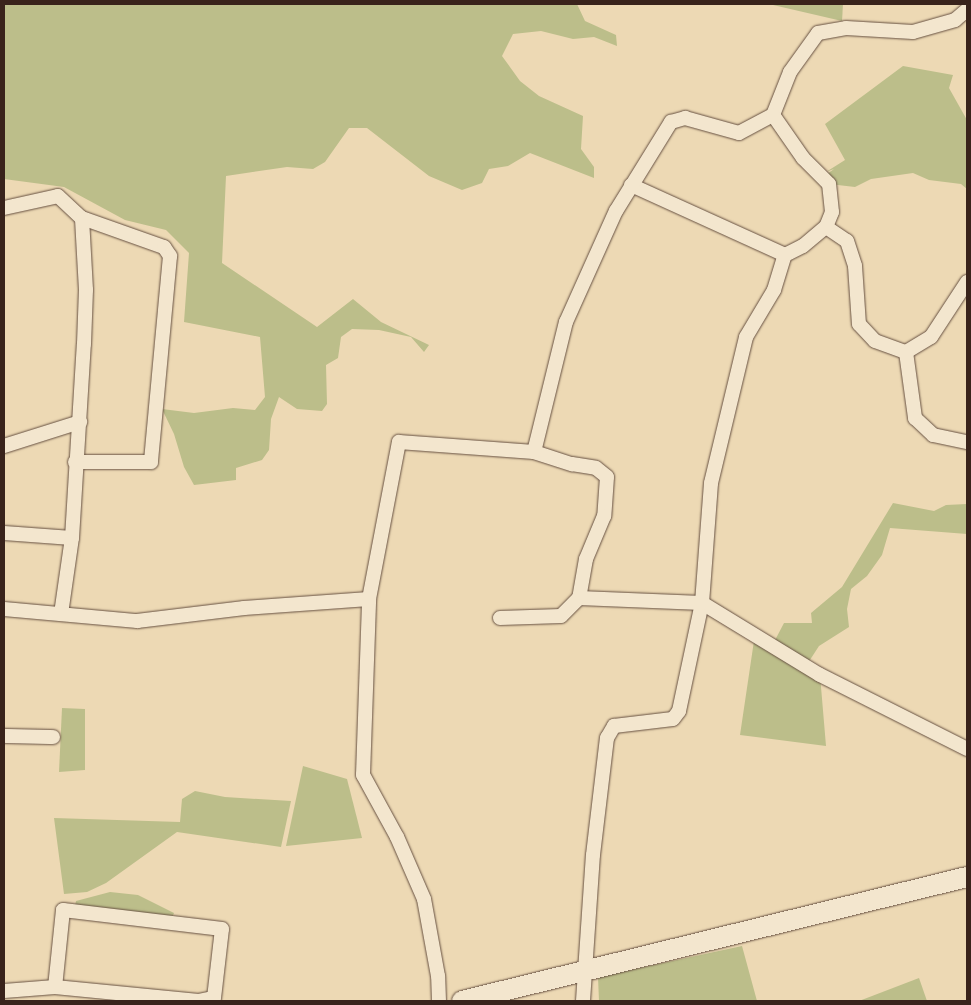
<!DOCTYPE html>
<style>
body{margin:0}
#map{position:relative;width:971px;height:1005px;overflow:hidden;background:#edd9b4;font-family:"IM FELL Great Primer",serif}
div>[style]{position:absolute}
.green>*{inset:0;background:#bcbe8a}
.roads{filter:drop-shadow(0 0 1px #665041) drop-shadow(0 0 1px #665041)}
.street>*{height:14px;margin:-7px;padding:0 7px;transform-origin:7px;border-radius:7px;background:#f3e6ce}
.secondary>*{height:20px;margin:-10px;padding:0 10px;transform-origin:10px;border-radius:10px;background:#f3e6ce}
span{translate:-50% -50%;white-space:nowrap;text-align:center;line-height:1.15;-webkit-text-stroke:4px #f3e6ce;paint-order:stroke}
.frame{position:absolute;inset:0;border:5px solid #39231b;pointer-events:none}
</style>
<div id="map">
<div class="green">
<i style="clip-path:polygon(4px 4px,577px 4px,585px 21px,616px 35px,617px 46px,594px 37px,573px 39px,541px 31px,513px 34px,502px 56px,520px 81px,539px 96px,583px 116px,581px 149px,594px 167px,594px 178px,530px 153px,508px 166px,489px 169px,482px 183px,462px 190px,429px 176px,367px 128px,349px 128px,325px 162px,313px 169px,287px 167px,226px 176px,222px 263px,317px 327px,353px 299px,381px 322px,429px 345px,424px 352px,411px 337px,379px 330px,352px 329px,341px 337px,338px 358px,326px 365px,327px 404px,322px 411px,297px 409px,279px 397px,271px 419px,269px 450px,262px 460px,236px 468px,236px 480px,194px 485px,184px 467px,174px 434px,162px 409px,194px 413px,233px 408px,255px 410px,265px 397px,260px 337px,184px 322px,189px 253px,166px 230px,125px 220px,64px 187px,4px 179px)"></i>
<i style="clip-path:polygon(843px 4px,842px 21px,773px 5px,774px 4px)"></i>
<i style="clip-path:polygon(903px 66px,953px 75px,949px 88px,967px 120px,967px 189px,961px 184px,929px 180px,913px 173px,871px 179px,855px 187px,829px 184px,823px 177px,834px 169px,826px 172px,845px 160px,825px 124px)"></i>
<i style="clip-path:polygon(893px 503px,934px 511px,946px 505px,967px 504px,967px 534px,890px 528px,882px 555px,867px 576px,851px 589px,847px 609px,849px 627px,819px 646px,806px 666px,820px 675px,826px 746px,740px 735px,755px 634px,773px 644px,784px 623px,812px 623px,811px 613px,842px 587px)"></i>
<i style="clip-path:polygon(62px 708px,85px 709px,85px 770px,59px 772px)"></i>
<i style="clip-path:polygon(303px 766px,347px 779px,362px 838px,286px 846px)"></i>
<i style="clip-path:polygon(195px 791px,225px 797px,291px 801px,281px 847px,177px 832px,106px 883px,87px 892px,64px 894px,54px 818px,180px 822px,182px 799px)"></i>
<i style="clip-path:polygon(110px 892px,138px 895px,174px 913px,172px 918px,75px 906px,76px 901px)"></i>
<i style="clip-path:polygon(742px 946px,757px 1001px,599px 1001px,598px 977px)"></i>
<i style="clip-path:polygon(919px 978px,927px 1001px,859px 1001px)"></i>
</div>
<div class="roads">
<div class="street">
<i style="left:631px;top:185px;width:169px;rotate:24.4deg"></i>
<i style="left:4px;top:208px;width:55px;rotate:-12.5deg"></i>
<i style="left:58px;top:196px;width:33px;rotate:43deg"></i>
<i style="left:82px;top:218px;width:87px;rotate:19.5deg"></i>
<i style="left:164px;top:247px;width:11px;rotate:56deg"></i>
<i style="left:170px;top:256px;width:207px;rotate:95.3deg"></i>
<i style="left:151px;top:462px;width:76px;rotate:180deg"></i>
<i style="left:826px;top:227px;width:25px;rotate:34deg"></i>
<i style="left:847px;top:241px;width:26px;rotate:72deg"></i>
<i style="left:855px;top:266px;width:58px;rotate:86.1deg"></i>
<i style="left:859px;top:324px;width:23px;rotate:47deg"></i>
<i style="left:875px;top:341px;width:33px;rotate:20deg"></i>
<i style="left:906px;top:352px;width:29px;rotate:-31deg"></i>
<i style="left:931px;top:337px;width:66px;rotate:-56.8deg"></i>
<i style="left:906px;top:352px;width:67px;rotate:82.2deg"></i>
<i style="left:915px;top:418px;width:25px;rotate:43deg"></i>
<i style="left:933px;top:435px;width:35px;rotate:12deg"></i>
<i style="left:4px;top:446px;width:80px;rotate:-17.5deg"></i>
<i style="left:534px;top:452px;width:40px;rotate:18deg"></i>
<i style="left:572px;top:464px;width:24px;rotate:9deg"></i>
<i style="left:596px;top:468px;width:14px;rotate:39deg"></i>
<i style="left:607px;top:477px;width:39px;rotate:94deg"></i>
<i style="left:604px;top:516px;width:47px;rotate:112.7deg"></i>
<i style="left:586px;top:559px;width:40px;rotate:100deg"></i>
<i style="left:4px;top:533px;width:68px;rotate:4.2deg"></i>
<i style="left:4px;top:609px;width:134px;rotate:5.2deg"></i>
<i style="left:137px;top:621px;width:108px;rotate:-6.9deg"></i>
<i style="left:244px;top:608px;width:125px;rotate:-4.1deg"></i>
<i style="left:61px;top:614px;width:77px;rotate:-81.8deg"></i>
<i style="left:72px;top:538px;width:194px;rotate:-86.5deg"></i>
<i style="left:84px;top:344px;width:54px;rotate:-87.9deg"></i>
<i style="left:86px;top:290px;width:72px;rotate:-93.2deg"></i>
<i style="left:500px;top:618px;width:61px;rotate:-1.9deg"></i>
<i style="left:561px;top:616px;width:25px;rotate:-45deg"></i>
<i style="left:579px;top:598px;width:123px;rotate:2.3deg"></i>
<i style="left:702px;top:603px;width:138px;rotate:31.4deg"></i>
<i style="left:820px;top:675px;width:165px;rotate:26.7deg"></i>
<i style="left:4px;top:736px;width:49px;rotate:1.2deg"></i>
<i style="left:4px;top:991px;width:51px;rotate:-4.5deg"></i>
<i style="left:55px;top:987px;width:144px;rotate:5.6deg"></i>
<i style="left:198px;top:1001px;width:16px;rotate:-11deg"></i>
<i style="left:214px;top:998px;width:69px;rotate:-83.4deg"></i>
<i style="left:222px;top:929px;width:160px;rotate:-173.2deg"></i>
<i style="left:63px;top:910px;width:77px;rotate:95.9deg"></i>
<i style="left:439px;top:1001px;width:25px;rotate:-92deg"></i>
<i style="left:438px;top:976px;width:78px;rotate:-100.3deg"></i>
<i style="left:424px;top:899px;width:68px;rotate:-113.5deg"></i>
<i style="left:397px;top:837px;width:71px;rotate:-118.7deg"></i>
<i style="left:363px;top:775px;width:176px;rotate:-88deg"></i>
<i style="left:369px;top:599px;width:160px;rotate:-79.2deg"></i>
<i style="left:399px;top:442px;width:135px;rotate:4.2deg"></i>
<i style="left:534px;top:452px;width:134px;rotate:-76.2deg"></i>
<i style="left:566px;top:322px;width:122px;rotate:-65.8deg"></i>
<i style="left:616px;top:211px;width:105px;rotate:-58.3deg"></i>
<i style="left:671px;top:122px;width:15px;rotate:-16deg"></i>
<i style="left:685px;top:118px;width:56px;rotate:15.5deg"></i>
<i style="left:739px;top:133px;width:38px;rotate:-28deg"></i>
<i style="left:773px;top:115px;width:46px;rotate:-68.4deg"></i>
<i style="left:790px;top:72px;width:48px;rotate:-54.3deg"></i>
<i style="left:818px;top:33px;width:28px;rotate:-10deg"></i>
<i style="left:846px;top:28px;width:67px;rotate:3.4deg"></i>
<i style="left:913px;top:32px;width:44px;rotate:-15.9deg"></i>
<i style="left:955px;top:20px;width:16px;rotate:-40deg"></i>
<i style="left:583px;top:1001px;width:146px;rotate:-86.1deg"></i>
<i style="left:593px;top:855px;width:118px;rotate:-83.2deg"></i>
<i style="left:607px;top:738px;width:14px;rotate:-60deg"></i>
<i style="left:614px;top:726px;width:59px;rotate:-6.8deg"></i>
<i style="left:673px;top:719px;width:10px;rotate:-53deg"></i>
<i style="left:679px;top:711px;width:110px;rotate:-78deg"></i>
<i style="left:702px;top:603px;width:120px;rotate:-85.7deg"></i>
<i style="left:711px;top:483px;width:150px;rotate:-76.5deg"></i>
<i style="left:746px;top:337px;width:55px;rotate:-59.2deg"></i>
<i style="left:774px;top:290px;width:37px;rotate:-73deg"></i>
<i style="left:785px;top:255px;width:20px;rotate:-27deg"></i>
<i style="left:803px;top:246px;width:30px;rotate:-40deg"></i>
<i style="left:826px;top:227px;width:16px;rotate:-68deg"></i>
<i style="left:832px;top:212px;width:28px;rotate:-96deg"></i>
<i style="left:829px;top:184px;width:37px;rotate:-135deg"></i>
<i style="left:803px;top:158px;width:52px;rotate:-124.9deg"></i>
</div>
<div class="secondary">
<i style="left:462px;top:1001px;width:520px;rotate:-13.8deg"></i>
</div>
</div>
<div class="frame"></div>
</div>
